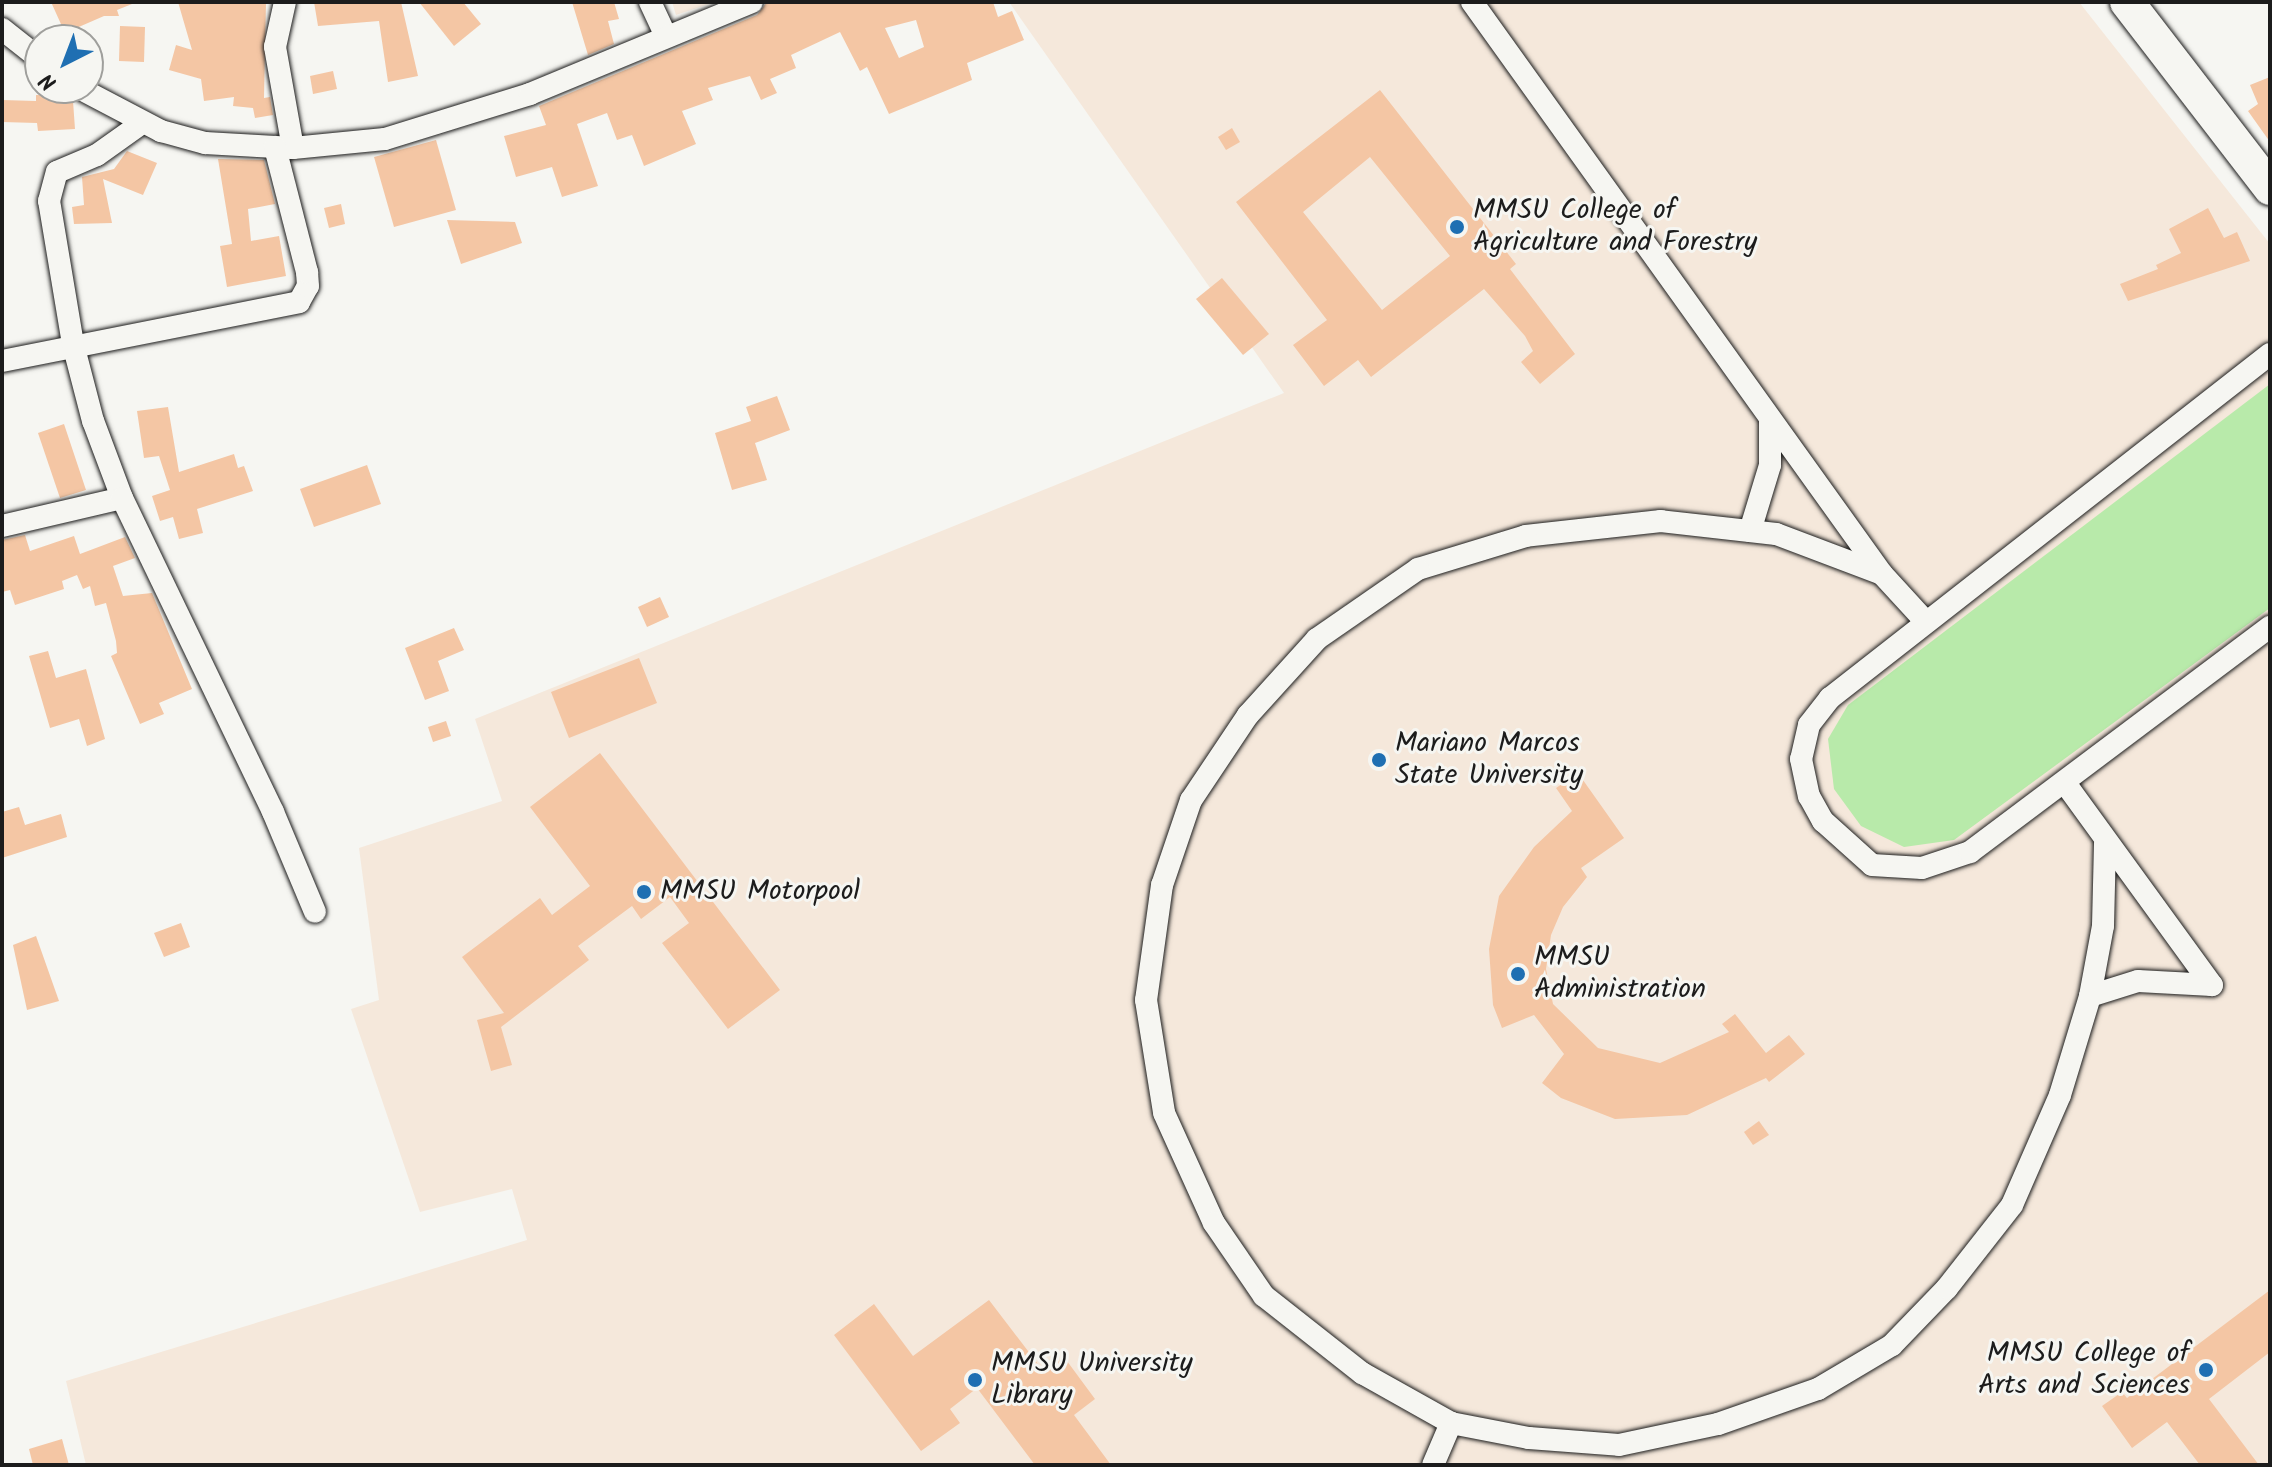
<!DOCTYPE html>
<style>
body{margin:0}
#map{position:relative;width:2272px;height:1467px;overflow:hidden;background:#f6f6f2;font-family:Kalam,sans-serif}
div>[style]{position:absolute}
.built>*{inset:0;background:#f5e8db}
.green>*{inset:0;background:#b8eaaa}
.building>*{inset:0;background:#f4c6a4}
.roads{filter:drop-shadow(0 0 2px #1c1c1c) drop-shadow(0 0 2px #1c1c1c)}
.street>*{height:22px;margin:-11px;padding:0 11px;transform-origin:11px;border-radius:11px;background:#f6f6f2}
.primary>*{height:34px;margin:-17px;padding:0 17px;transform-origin:17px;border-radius:17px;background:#f6f6f2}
.dots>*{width:22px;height:22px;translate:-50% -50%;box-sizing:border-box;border:4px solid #f6f6f2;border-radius:50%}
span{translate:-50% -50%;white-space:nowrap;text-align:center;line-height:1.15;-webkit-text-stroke:6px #f6f6f2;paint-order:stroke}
.poi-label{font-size:28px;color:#1c1c1c}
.left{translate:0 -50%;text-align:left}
.right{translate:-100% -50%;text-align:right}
.frame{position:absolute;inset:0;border:4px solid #1c1c1c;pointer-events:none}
.north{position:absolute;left:24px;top:24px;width:80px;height:80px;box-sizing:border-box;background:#f6f6f2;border:2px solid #9f9f9c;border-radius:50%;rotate:222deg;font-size:22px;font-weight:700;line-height:32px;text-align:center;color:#1c1c1c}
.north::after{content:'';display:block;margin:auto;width:28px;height:36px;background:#1f6fb2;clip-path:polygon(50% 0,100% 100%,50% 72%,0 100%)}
</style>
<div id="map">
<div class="built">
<i style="clip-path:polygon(672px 2px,715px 2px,676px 15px)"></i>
<i style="clip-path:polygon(1009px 2px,2079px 2px,2270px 244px,2270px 1465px,86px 1465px,66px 1381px,527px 1240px,512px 1189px,420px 1212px,351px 1009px,379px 1000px,359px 848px,502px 801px,475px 719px,1284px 393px)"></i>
</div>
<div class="green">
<i style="clip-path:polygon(2270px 384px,2270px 608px,1954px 840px,1904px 847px,1861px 826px,1834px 789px,1828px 739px,1848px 705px)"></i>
</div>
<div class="building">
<i style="clip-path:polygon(51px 2px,137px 2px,117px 10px,119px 16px,104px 16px,65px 33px)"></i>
<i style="clip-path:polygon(178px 2px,266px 2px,264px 98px,270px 97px,273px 115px,255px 118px,253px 108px,233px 106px,234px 97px,204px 101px,201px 79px,169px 70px,176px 45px,192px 50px)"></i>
<i style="clip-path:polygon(314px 2px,401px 2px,418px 76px,388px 82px,379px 21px,318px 26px)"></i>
<i style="clip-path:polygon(419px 2px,463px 2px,481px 24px,454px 46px)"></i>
<i style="clip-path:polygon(572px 2px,614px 2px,619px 19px,608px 21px,614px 44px,588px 55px)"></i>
<i style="clip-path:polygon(evenodd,767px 2px,993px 2px,998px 17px,1012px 11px,1024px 40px,967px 63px,972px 80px,889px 114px,867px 67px,860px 71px,840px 32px,791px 55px,796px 68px,770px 79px,777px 93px,761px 100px,750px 76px,708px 88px,713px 100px,682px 111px,696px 144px,644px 166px,632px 135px,617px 140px,607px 113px,577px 124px,598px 186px,562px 197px,552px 167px,516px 177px,504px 136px,546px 125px,539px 106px,757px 15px,767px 2px,916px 20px,924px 47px,899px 58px,885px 28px,916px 20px)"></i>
<i style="clip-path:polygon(120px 26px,145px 27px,144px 62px,119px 61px)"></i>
<i style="clip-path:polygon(333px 71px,337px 89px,313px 94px,310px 76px)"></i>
<i style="clip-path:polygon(2270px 77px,2270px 142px,2248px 111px,2258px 104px,2250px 85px)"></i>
<i style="clip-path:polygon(evenodd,1380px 90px,1516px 264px,1510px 269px,1575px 354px,1540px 384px,1521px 362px,1533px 351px,1525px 336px,1484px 289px,1371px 377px,1358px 360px,1324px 386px,1293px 345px,1327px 320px,1236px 202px,1380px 90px,1370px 157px,1450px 256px,1382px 310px,1303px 212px,1370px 157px)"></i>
<i style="clip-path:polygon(67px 94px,73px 101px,75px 129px,38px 131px,37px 123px,2px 122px,2px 100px,36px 101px,36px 95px)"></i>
<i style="clip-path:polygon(1232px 128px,1240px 142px,1226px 150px,1218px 137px)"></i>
<i style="clip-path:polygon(436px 140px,456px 210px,394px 227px,374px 157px)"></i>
<i style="clip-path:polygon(127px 151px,157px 163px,143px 195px,103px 179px,112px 223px,74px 224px,72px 207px,84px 205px,82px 177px,114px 169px)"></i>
<i style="clip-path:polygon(218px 159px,264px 160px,275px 204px,248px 209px,251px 241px,279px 236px,286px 276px,227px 287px,220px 246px,232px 244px)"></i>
<i style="clip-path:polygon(341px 204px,345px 224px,329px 228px,324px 208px)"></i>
<i style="clip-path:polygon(2208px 208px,2224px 238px,2237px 232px,2250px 261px,2128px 301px,2120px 284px,2158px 269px,2156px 265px,2181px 253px,2169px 229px)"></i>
<i style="clip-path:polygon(447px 220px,515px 222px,522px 243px,461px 264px)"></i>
<i style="clip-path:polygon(1222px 278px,1269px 334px,1243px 355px,1196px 299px)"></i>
<i style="clip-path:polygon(777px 396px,790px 430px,755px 443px,767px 480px,732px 490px,715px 433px,751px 421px,746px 407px)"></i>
<i style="clip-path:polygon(168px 407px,179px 472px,234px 454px,238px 468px,244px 466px,253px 491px,197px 509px,203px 533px,179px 539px,173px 517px,160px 521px,152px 496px,170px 490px,159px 456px,144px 458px,137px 411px)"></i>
<i style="clip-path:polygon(64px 424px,86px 490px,60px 498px,38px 433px)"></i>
<i style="clip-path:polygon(367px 465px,381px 504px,314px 527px,300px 489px)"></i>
<i style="clip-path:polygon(25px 535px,30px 551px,74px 536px,80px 554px,125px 537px,135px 558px,113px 566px,123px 596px,152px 593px,192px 689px,159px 703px,164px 714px,140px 724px,111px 656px,117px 653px,116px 641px,106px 603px,95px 606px,90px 586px,83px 589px,77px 575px,62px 581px,64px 589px,15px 605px,10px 590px,2px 592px,2px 540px)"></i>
<i style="clip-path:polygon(660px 597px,669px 617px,647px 627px,638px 607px)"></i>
<i style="clip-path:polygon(454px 628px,464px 650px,438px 661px,449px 691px,425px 700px,405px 648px)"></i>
<i style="clip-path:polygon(48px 651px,56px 678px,86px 669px,105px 739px,87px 746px,79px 719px,50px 728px,29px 656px)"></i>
<i style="clip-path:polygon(639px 658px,657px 703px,569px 738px,551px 692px)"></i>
<i style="clip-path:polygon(446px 721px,451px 736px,433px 742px,428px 727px)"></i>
<i style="clip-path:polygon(600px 753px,780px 990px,728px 1029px,662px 943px,689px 923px,670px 897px,641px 919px,632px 906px,578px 946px,589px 960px,501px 1027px,512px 1065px,491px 1071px,477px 1020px,504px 1013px,462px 957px,540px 898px,552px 915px,590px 886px,530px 807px)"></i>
<i style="clip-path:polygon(1578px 773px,1624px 838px,1581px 868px,1587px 877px,1563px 907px,1551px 935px,1546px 969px,1553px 1004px,1598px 1048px,1660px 1063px,1729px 1032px,1722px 1024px,1735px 1014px,1766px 1053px,1789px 1035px,1805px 1054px,1769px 1082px,1766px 1078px,1687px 1115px,1615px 1119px,1561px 1098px,1542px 1083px,1564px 1054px,1534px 1015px,1502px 1028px,1493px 1005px,1489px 949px,1499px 896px,1534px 847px,1572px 811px,1556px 788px)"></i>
<i style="clip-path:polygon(19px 807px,25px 825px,61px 814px,67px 837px,2px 858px,2px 812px)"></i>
<i style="clip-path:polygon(181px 923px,190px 947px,164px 957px,154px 933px)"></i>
<i style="clip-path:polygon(36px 936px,59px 1001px,27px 1010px,13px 945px)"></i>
<i style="clip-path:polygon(1759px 1121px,1769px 1135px,1753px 1145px,1744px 1132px)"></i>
<i style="clip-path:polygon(2270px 1290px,2270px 1352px,2209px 1399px,2259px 1465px,2200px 1465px,2167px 1422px,2132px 1448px,2102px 1406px,2122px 1392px,2127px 1398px)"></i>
<i style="clip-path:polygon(989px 1300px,1044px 1372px,1064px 1357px,1095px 1399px,1074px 1415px,1111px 1465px,1035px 1465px,977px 1388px,950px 1409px,960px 1423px,921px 1451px,834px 1335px,874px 1304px,913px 1356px)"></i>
<i style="clip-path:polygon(62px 1439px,69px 1465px,33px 1465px,29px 1449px)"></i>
</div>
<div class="roads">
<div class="street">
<i style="left:650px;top:2px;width:38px;rotate:65deg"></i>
<i style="left:1472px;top:2px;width:704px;rotate:54.37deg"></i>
<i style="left:1882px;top:574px;width:65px;rotate:47.5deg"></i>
<i style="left:2px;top:29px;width:48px;rotate:38.3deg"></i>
<i style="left:79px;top:88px;width:93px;rotate:27.7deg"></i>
<i style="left:161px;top:131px;width:46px;rotate:15.3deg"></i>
<i style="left:205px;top:143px;width:88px;rotate:3.3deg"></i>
<i style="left:293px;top:148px;width:103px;rotate:-100.1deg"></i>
<i style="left:275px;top:47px;width:46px;rotate:-77.5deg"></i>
<i style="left:293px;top:148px;width:92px;rotate:-5.6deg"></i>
<i style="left:385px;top:139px;width:152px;rotate:-17.2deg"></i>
<i style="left:530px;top:94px;width:240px;rotate:-22.5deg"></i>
<i style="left:2270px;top:354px;width:559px;rotate:141.98deg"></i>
<i style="left:1830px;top:698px;width:34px;rotate:128deg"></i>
<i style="left:1809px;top:725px;width:35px;rotate:103deg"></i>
<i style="left:1801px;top:759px;width:38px;rotate:78deg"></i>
<i style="left:1809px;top:796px;width:29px;rotate:61deg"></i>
<i style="left:1823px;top:821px;width:66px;rotate:41.9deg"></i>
<i style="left:1872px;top:865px;width:50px;rotate:3.4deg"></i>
<i style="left:1922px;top:868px;width:51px;rotate:-18.4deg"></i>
<i style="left:1970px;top:852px;width:375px;rotate:-36.9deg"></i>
<i style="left:2px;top:361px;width:303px;rotate:-11.2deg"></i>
<i style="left:299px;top:302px;width:18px;rotate:-61deg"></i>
<i style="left:308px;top:286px;width:14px;rotate:-94deg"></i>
<i style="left:307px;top:272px;width:129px;rotate:-104.4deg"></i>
<i style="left:122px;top:498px;width:82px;rotate:-110.6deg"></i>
<i style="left:93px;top:421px;width:80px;rotate:-104.6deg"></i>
<i style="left:73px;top:344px;width:145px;rotate:-99.5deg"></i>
<i style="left:49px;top:201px;width:30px;rotate:-75deg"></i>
<i style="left:57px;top:172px;width:43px;rotate:-23deg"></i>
<i style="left:97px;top:155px;width:55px;rotate:-35.4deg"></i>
<i style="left:2px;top:526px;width:123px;rotate:-13.1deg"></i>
<i style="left:122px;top:498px;width:348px;rotate:64.3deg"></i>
<i style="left:273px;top:812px;width:108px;rotate:67.2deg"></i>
<i style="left:1750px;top:531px;width:69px;rotate:-73.1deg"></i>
<i style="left:1770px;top:465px;width:46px;rotate:-90deg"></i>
<i style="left:1882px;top:574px;width:113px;rotate:-159.3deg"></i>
<i style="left:1776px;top:534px;width:116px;rotate:-173.6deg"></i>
<i style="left:1661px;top:521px;width:136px;rotate:173.7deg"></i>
<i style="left:1526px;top:536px;width:113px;rotate:163deg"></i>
<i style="left:1418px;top:569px;width:123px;rotate:145.3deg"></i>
<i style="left:1317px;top:639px;width:103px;rotate:132.2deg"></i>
<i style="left:1248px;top:715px;width:102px;rotate:123.8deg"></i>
<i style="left:1191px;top:800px;width:90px;rotate:108.8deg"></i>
<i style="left:1162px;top:885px;width:116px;rotate:97.9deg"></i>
<i style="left:1146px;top:1000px;width:114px;rotate:80.9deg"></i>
<i style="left:1164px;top:1113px;width:121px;rotate:65.6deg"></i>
<i style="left:1214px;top:1223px;width:88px;rotate:55.6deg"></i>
<i style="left:1264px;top:1296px;width:125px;rotate:38.2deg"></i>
<i style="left:1362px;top:1373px;width:102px;rotate:29.3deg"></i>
<i style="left:1451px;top:1423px;width:79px;rotate:10.9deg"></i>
<i style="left:1529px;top:1438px;width:90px;rotate:4.4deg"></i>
<i style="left:1619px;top:1445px;width:101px;rotate:-12deg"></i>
<i style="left:1718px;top:1424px;width:106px;rotate:-19.3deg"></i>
<i style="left:1818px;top:1389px;width:86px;rotate:-30.7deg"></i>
<i style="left:1892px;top:1345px;width:79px;rotate:-46deg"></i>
<i style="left:1947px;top:1288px;width:105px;rotate:-51.9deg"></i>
<i style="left:2012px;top:1205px;width:120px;rotate:-66.4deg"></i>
<i style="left:2060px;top:1095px;width:103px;rotate:-73.1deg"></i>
<i style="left:2090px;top:996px;width:71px;rotate:-79.5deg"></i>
<i style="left:2103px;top:926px;width:84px;rotate:-88.6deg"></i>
<i style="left:2065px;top:783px;width:250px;rotate:54deg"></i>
<i style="left:2090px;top:996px;width:50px;rotate:-17.4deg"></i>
<i style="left:2138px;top:981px;width:74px;rotate:3.1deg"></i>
<i style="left:1433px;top:1465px;width:46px;rotate:-66.8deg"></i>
</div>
<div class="primary">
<i style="left:2127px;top:2px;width:235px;rotate:52.4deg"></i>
</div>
</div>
<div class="dots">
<i style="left:1457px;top:227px;background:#1f6fb2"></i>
<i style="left:1379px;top:760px;background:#1f6fb2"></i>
<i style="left:644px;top:892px;background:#1f6fb2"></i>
<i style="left:1518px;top:974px;background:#1f6fb2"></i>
<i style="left:2206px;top:1370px;background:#1f6fb2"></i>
<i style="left:975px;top:1380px;background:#1f6fb2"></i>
</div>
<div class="poi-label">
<span class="left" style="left:1473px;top:227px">MMSU College of<br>Agriculture and Forestry</span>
<span class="left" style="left:1395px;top:760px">Mariano Marcos<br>State University</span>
<span class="left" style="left:660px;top:892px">MMSU Motorpool</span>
<span class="left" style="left:1534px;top:974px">MMSU<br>Administration</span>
<span class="right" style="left:2190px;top:1370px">MMSU College of<br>Arts and Sciences</span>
<span class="left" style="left:991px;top:1380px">MMSU University<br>Library</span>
</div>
<div class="frame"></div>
<div class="north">N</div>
</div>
